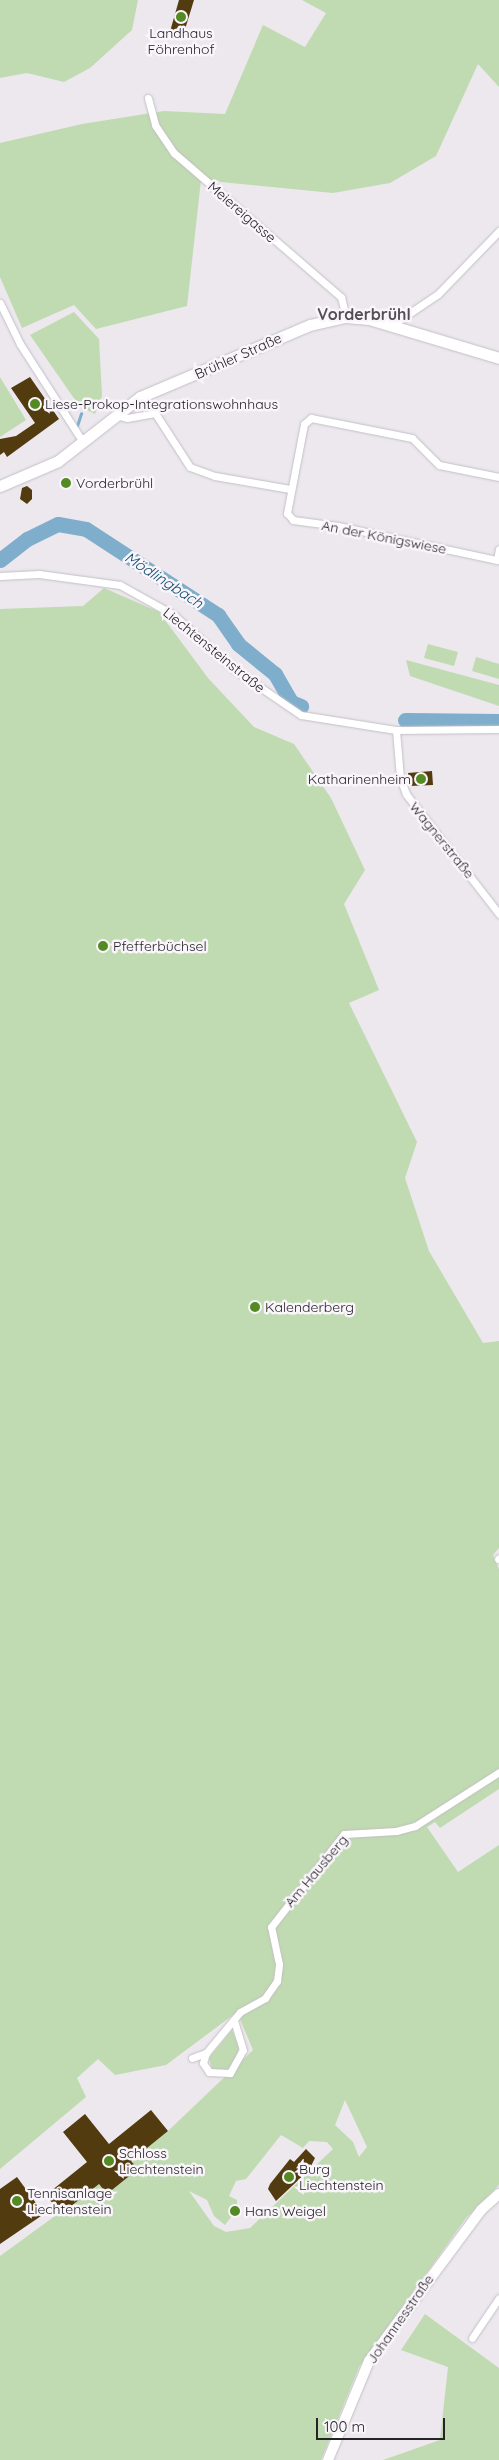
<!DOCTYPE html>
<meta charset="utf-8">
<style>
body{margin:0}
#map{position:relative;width:499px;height:2460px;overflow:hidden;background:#ece8ee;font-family:Quicksand,sans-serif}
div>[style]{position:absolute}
.green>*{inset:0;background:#c0dbb1}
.stream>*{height:2.5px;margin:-1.25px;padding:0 1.25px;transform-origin:1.25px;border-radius:1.25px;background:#7eaecc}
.river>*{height:15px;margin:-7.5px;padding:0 7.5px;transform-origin:7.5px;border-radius:7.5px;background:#7eaecc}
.building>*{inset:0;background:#523b0e}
.roads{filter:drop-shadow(0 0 1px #c3bfc5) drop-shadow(0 0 1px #c3bfc5)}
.street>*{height:7px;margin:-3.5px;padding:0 3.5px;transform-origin:3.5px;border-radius:3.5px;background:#fff}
.secondary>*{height:10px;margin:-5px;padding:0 5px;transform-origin:5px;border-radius:5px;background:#fff}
.primary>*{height:11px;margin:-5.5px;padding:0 5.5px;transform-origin:5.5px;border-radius:5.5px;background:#fff}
.dots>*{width:14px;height:14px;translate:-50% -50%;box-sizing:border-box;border:2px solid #f9f5fb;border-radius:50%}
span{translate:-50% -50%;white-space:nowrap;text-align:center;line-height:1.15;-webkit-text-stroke:5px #f9f5fb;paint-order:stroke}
.poi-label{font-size:14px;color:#252326}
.left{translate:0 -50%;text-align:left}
.right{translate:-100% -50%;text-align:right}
.street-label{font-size:14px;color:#252326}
.water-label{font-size:15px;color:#114d6c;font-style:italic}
.quarter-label{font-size:16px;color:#535055;font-weight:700}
.scale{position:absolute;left:316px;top:2418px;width:129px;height:22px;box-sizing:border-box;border:2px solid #252326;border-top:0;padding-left:6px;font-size:15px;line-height:18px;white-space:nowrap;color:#252326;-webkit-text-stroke:4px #f9f5fb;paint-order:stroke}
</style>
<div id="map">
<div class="green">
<i style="clip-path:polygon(0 0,138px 0,132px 30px,90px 68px,64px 82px,27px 73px,0 78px)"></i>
<i style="clip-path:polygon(302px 0,499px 0,499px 87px,478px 64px,436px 156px,390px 183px,333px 193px,201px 180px,187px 306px,96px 329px,74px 305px,22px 328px,0 277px,0 143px,82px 124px,164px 111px,225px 114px,263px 25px,305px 47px,326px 13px)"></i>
<i style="clip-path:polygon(74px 312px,99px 339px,102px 396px,95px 414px,80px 407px,30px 335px)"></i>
<i style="clip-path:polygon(0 377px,26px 420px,0 437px)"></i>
<i style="clip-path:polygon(evenodd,104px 588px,159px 612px,208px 678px,254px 727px,294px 744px,331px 798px,365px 870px,344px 904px,379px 990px,349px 1003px,417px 1142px,405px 1178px,429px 1251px,483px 1343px,499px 1341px,499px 1548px,493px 1555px,499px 1569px,499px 1789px,440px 1828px,435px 1822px,427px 1827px,458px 1872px,499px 1845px,499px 2185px,466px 2218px,359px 2367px,321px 2460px,0 2460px,0 2256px,99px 2184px,107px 2194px,138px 2169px,131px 2161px,168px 2131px,253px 2050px,237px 2012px,166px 2065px,115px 2075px,98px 2059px,77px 2078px,86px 2097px,0 2169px,0 609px,83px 606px,104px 588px,345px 2100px,367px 2147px,359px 2157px,353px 2142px,335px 2125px,345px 2100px,104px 588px,281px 2135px,303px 2148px,309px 2141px,327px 2142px,333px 2149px,250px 2228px,226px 2232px,214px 2226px,189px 2191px,207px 2200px,214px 2216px,225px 2225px,237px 2209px,237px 2200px,229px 2196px,236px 2181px,246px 2179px,281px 2135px)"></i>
<i style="clip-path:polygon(428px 644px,458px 652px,454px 666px,424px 658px)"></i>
<i style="clip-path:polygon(476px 657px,499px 664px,499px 679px,472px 671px)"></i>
<i style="clip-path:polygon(406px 660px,499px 685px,499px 706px,410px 676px)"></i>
<i style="clip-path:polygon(232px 2030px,239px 2047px,235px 2064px,226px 2072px,212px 2069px,209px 2058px)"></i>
<i style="clip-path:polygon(425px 2314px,499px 2368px,499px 2460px,383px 2460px,440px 2440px,448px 2367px,401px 2350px)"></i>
</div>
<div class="stream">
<i style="left:77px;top:426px;width:13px;rotate:-72deg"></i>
</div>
<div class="river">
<i style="left:0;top:560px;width:34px;rotate:-38deg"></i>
<i style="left:27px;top:539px;width:34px;rotate:-26deg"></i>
<i style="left:58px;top:524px;width:28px;rotate:10deg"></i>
<i style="left:86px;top:529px;width:158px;rotate:33.1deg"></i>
<i style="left:218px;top:615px;width:35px;rotate:55deg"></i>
<i style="left:238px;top:644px;width:48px;rotate:39deg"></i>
<i style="left:275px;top:674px;width:32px;rotate:60deg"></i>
<i style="left:291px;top:702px;width:11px;rotate:22deg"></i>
<i style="left:405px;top:720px;width:94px;rotate:0.6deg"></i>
</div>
<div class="building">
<i style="clip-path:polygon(179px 0,194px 0,182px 39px,169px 35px)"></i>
<i style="clip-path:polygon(30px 377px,59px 419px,7px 457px,4px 452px,0 455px,0 439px,16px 436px,35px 423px,11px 388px)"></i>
<i style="clip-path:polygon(27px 486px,32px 490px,32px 499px,27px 504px,20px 499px,22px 488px)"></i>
<i style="clip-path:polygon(432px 771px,433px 785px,409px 786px,408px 773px)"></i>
<i style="clip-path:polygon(151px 2110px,168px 2131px,131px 2161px,138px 2169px,107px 2194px,99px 2184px,61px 2214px,46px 2195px,87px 2162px,63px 2132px,85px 2114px,109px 2144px)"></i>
<i style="clip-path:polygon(306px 2149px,315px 2158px,309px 2170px,276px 2201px,268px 2189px,270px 2184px,290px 2159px,294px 2162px)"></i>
<i style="clip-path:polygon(17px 2177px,44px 2214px,0 2244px,0 2189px)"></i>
</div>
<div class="roads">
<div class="street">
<i style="left:148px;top:98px;width:28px;rotate:75deg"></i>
<i style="left:155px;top:125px;width:34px;rotate:56deg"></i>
<i style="left:174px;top:153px;width:221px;rotate:40.8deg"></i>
<i style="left:341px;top:297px;width:21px;rotate:76deg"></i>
<i style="left:0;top:303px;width:46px;rotate:64deg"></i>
<i style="left:20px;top:344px;width:117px;rotate:57.3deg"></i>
<i style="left:392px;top:325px;width:55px;rotate:-34deg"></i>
<i style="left:438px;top:294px;width:88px;rotate:-45.9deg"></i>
<i style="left:116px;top:415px;width:11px;rotate:15deg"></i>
<i style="left:127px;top:418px;width:28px;rotate:-10deg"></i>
<i style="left:155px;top:413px;width:64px;rotate:57.1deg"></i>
<i style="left:190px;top:467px;width:27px;rotate:20deg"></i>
<i style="left:215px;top:476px;width:76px;rotate:9.8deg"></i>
<i style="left:499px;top:477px;width:61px;rotate:-168.7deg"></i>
<i style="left:439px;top:465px;width:38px;rotate:-135deg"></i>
<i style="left:412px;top:438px;width:103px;rotate:-168.8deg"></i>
<i style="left:311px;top:418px;width:9px;rotate:139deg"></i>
<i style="left:304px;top:424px;width:91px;rotate:100.8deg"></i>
<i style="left:287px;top:513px;width:9px;rotate:49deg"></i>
<i style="left:293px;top:520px;width:45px;rotate:7.6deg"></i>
<i style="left:338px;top:526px;width:163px;rotate:12.1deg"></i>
<i style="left:497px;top:560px;width:11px;rotate:-80deg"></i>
<i style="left:0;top:576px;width:39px;rotate:-3deg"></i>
<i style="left:39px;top:574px;width:82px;rotate:7.7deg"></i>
<i style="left:120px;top:585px;width:62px;rotate:29.1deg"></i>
<i style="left:174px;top:615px;width:82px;rotate:42deg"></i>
<i style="left:235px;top:670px;width:80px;rotate:34.3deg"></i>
<i style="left:301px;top:715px;width:96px;rotate:9deg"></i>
<i style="left:396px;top:730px;width:103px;rotate:-0.6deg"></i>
<i style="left:396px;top:730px;width:48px;rotate:85.2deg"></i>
<i style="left:400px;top:778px;width:17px;rotate:69deg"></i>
<i style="left:406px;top:794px;width:152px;rotate:52.2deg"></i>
<i style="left:498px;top:1559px;width:1px;rotate:-45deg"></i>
<i style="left:206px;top:2053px;width:10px;rotate:107deg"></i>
<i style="left:203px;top:2063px;width:11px;rotate:56deg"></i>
<i style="left:209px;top:2072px;width:21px;rotate:3deg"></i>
<i style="left:230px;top:2073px;width:26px;rotate:-61deg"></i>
<i style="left:243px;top:2050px;width:30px;rotate:-107deg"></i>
<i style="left:192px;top:2058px;width:15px;rotate:-20deg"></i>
<i style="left:206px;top:2053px;width:53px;rotate:-50.3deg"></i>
<i style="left:240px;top:2012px;width:29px;rotate:-29deg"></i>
<i style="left:265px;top:1998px;width:21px;rotate:-55deg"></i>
<i style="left:277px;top:1981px;width:17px;rotate:-83deg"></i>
<i style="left:279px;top:1964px;width:38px;rotate:-102deg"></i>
<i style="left:271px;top:1927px;width:118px;rotate:-51.9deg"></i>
<i style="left:344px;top:1834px;width:52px;rotate:-3.3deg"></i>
<i style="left:396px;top:1831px;width:20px;rotate:-15deg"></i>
<i style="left:415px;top:1826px;width:100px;rotate:-32.7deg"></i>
<i style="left:472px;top:2338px;width:48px;rotate:-56deg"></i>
</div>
<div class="secondary">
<i style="left:328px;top:2460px;width:107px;rotate:-67.5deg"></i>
<i style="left:369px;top:2361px;width:188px;rotate:-53.4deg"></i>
<i style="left:481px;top:2210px;width:24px;rotate:-42deg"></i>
</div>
<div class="primary">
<i style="left:0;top:486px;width:63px;rotate:-23.3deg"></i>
<i style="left:58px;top:461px;width:104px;rotate:-38deg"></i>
<i style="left:140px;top:397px;width:185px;rotate:-23deg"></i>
<i style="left:310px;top:325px;width:37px;rotate:-13deg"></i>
<i style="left:346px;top:317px;width:23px;rotate:5deg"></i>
<i style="left:369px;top:319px;width:136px;rotate:16.7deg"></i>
</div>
</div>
<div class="dots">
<i style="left:181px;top:17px;background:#538a24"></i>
<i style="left:35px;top:404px;background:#538a24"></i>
<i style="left:66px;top:483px;background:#538a24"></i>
<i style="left:421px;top:779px;background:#538a24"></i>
<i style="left:103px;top:946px;background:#538a24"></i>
<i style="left:255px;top:1307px;background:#538a24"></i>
<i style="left:109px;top:2161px;background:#538a24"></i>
<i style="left:289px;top:2177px;background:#538a24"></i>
<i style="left:17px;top:2201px;background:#538a24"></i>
<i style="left:235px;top:2211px;background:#538a24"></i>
</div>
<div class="poi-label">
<span style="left:181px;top:41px">Landhaus<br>Föhrenhof</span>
<span class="left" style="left:45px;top:404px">Liese-Prokop-Integrationswohnhaus</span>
<span class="left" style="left:76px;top:483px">Vorderbrühl</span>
<span class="right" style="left:411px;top:779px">Katharinenheim</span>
<span class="left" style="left:113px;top:946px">Pfefferbüchsel</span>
<span class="left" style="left:265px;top:1307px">Kalenderberg</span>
<span class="left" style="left:119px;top:2161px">Schloss<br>Liechtenstein</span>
<span class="left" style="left:299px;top:2177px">Burg<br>Liechtenstein</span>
<span class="left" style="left:27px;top:2201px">Tennisanlage<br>Liechtenstein</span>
<span class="left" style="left:245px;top:2211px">Hans Weigel</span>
</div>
<div class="street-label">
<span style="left:242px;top:212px;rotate:41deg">Meiereigasse</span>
<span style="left:238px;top:356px;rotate:-24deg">Brühler Straße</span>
<span style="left:384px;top:537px;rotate:11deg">An der Königswiese</span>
<span style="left:214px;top:650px;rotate:39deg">Liechtensteinstraße</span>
<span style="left:442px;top:840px;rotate:51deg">Wagnerstraße</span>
<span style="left:316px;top:1871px;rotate:-50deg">Am Hausberg</span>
<span style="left:400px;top:2319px;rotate:-55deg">Johannesstraße</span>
</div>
<div class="water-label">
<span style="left:164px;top:580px;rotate:33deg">Mödlingbach</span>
</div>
<div class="quarter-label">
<span style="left:364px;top:314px">Vorderbrühl</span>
</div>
<div class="scale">100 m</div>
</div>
